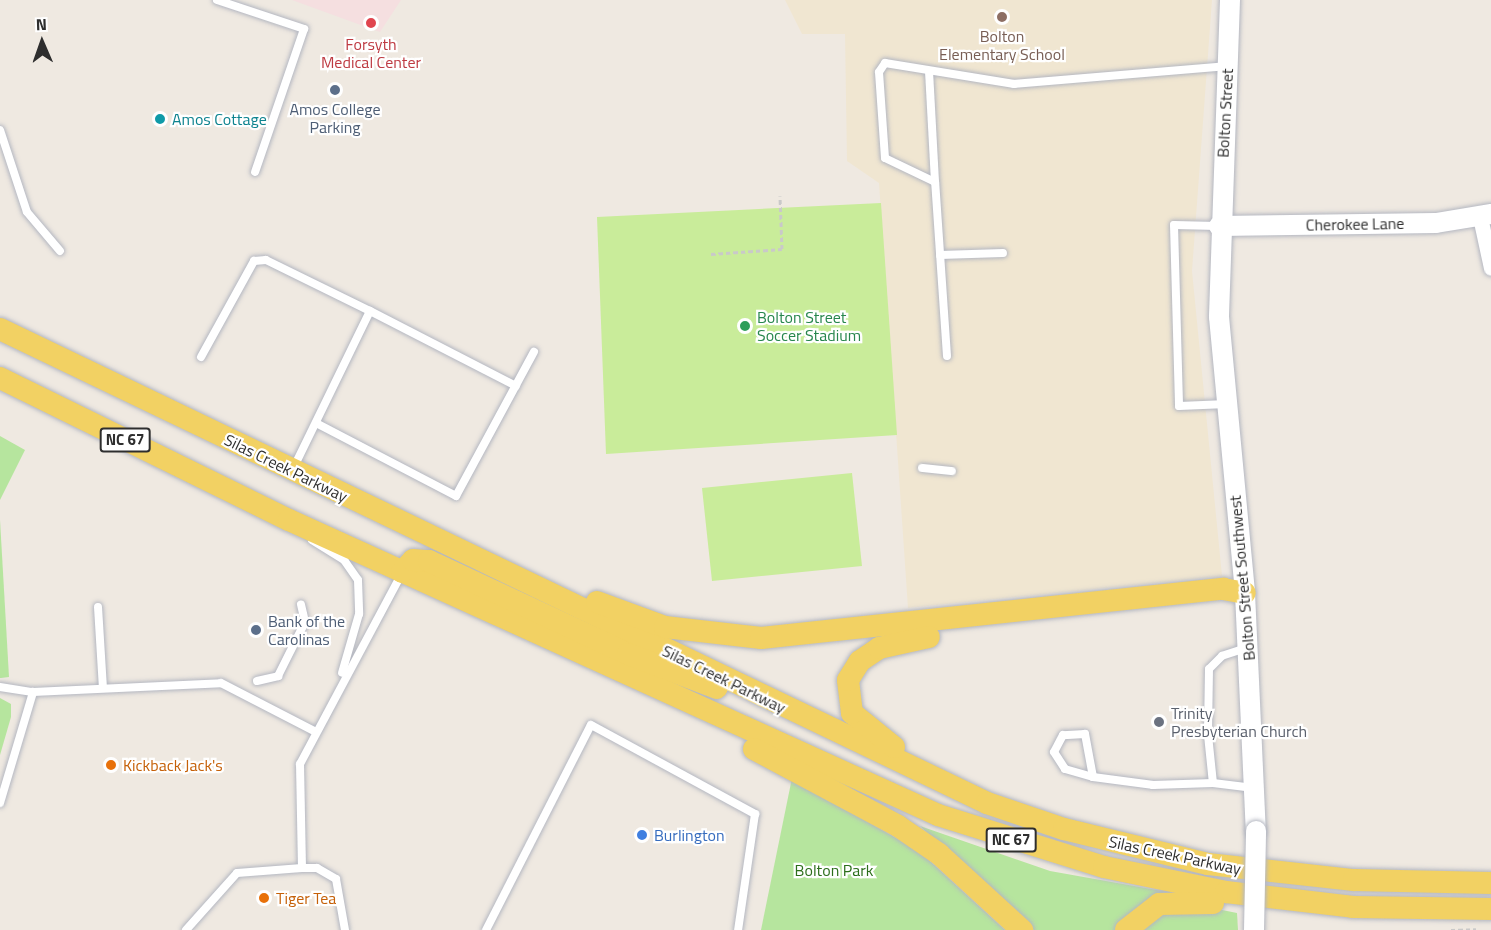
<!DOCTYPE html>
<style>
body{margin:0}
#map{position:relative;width:1491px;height:930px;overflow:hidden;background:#efe9e1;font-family:"Titillium Web",sans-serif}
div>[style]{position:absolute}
.education>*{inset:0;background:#f0e6d1}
.medical>*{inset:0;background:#f5dfe0}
.green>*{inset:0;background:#b6e59e}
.pitch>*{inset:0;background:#c9ec9a}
.path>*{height:3px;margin-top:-1.5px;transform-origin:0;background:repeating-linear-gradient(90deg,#c9c9c9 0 4.5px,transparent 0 7.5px)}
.roads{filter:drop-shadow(0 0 2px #b4b7c1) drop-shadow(0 0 2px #b4b7c1)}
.lane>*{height:8px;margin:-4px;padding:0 4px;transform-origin:4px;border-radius:4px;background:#fff}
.street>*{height:15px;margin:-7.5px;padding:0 7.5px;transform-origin:7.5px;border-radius:7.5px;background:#fff}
.secondary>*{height:20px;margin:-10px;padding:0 10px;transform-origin:10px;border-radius:10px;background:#fff}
.primary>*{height:22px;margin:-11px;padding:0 11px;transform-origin:11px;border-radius:11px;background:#f2d163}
.bridges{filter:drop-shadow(0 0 2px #b4b7c1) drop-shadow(0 0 2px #b4b7c1)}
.secondary-bridge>*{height:20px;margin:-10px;padding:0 10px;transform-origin:10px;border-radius:10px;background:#fff}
.dots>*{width:16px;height:16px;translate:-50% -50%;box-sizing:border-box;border:3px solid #fff;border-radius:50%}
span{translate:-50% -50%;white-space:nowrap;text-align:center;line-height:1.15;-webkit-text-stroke:4.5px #fff;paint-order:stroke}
.shield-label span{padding:2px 4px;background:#fff;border:2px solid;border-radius:4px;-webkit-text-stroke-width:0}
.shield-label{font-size:15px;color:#2e2e2e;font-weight:700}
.education-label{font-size:16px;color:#785e54}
.health-label{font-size:16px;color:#be3a42}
.service-label{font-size:16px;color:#4e5e75}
.left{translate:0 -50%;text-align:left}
.street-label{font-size:16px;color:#2e2e2e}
.culture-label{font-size:16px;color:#0d838f}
.leisure-label{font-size:16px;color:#27864d}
.worship-label{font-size:16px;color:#5b616d}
.food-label{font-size:16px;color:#c56008}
.shop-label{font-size:16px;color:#366cbe}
.park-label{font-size:16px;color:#2c6e1b}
.north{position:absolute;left:12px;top:12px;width:60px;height:60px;-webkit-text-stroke:4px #fff;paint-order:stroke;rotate:358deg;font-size:16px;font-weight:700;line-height:24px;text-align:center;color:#2e2e2e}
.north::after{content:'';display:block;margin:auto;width:21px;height:27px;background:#2e2e2e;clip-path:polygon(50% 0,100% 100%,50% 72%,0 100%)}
</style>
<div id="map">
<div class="education">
<i style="clip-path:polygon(785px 0,1212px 0,1192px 271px,1222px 576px,908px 608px,879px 183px,847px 161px,845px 34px,802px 34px)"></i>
</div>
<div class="medical">
<i style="clip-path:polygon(292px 0,401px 0,380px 32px)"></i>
</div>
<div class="green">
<i style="clip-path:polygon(0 436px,25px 450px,0 500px)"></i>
<i style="clip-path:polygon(0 520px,9px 677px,1px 678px,0 678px)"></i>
<i style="clip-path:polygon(0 698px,11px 704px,11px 717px,0 755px)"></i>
<i style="clip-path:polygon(792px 778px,920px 852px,1005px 930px,761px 930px)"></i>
<i style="clip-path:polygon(920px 826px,1050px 871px,1179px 894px,1117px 930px,1034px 930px)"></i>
<i style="clip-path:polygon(1202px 906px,1237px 913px,1238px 930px,1136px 930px,1152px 915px)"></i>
</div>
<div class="pitch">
<i style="clip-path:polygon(881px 203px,897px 435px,606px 454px,597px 217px)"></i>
<i style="clip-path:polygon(852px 473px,862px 566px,712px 581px,702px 488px)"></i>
</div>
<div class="path">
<i style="left:711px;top:254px;width:71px;rotate:-4deg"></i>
<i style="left:782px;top:249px;width:53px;rotate:-92.2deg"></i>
<i style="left:1451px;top:930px;width:25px;rotate:-2deg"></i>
</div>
<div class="roads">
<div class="lane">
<i style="left:217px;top:0;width:92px;rotate:18.4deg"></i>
<i style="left:304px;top:29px;width:151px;rotate:108.9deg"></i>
<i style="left:929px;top:71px;width:111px;rotate:86.9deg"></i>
<i style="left:0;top:130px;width:86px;rotate:71.8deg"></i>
<i style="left:27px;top:212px;width:51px;rotate:49.8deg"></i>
<i style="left:1218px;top:226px;width:44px;rotate:-178.7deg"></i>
<i style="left:1174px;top:225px;width:181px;rotate:88.4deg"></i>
<i style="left:1179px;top:406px;width:48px;rotate:-2.4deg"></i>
<i style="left:940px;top:255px;width:63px;rotate:-1.8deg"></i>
<i style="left:370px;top:311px;width:164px;rotate:27.2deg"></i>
<i style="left:947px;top:356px;width:174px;rotate:-93.9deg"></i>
<i style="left:935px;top:182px;width:55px;rotate:-154.4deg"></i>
<i style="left:885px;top:158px;width:86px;rotate:-94deg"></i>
<i style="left:879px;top:72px;width:11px;rotate:-56deg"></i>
<i style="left:885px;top:63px;width:131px;rotate:9.2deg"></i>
<i style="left:1014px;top:84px;width:214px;rotate:-4.8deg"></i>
<i style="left:201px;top:357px;width:110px;rotate:-61.1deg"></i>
<i style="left:254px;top:261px;width:12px;rotate:-5deg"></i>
<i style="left:266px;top:260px;width:116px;rotate:26.1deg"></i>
<i style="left:370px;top:311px;width:174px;rotate:116deg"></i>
<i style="left:316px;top:423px;width:158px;rotate:27.5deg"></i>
<i style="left:456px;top:496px;width:164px;rotate:-61.6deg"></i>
<i style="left:922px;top:468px;width:30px;rotate:6deg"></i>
<i style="left:312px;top:540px;width:38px;rotate:32deg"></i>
<i style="left:344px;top:560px;width:24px;rotate:55deg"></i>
<i style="left:358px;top:580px;width:34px;rotate:88deg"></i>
<i style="left:359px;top:614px;width:61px;rotate:106.1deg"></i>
<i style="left:98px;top:607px;width:81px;rotate:86.5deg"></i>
<i style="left:1246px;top:648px;width:25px;rotate:162deg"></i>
<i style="left:1222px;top:656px;width:18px;rotate:135deg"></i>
<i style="left:1209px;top:669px;width:66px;rotate:90.9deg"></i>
<i style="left:1208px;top:735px;width:48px;rotate:84.1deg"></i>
<i style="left:1213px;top:783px;width:41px;rotate:7deg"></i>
<i style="left:257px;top:681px;width:22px;rotate:-13deg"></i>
<i style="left:278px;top:676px;width:60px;rotate:-63.4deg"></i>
<i style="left:305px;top:622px;width:18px;rotate:-103deg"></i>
<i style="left:0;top:687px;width:33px;rotate:9deg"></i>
<i style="left:33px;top:692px;width:188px;rotate:-2.7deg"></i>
<i style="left:221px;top:683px;width:107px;rotate:27.3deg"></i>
<i style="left:1093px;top:777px;width:44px;rotate:-100.5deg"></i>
<i style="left:1085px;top:734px;width:22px;rotate:177deg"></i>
<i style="left:1063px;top:735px;width:19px;rotate:118deg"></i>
<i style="left:1054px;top:752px;width:20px;rotate:57deg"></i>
<i style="left:1065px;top:769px;width:29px;rotate:16deg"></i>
<i style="left:1093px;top:777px;width:61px;rotate:7.6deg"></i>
<i style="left:1153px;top:785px;width:60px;rotate:-1.9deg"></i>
<i style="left:0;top:803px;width:116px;rotate:-73.4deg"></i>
<i style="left:302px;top:868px;width:104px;rotate:-91.1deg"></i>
<i style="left:300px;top:764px;width:217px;rotate:-61.9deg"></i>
<i style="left:186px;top:930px;width:76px;rotate:-48.2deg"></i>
<i style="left:237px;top:873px;width:65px;rotate:-4.4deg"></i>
<i style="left:302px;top:868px;width:15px"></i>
<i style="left:317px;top:868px;width:22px;rotate:30deg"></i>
<i style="left:336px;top:879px;width:52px;rotate:80deg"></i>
<i style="left:486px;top:930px;width:230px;rotate:-62.9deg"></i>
<i style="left:591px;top:725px;width:187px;rotate:28.5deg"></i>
<i style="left:755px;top:814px;width:117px;rotate:98.3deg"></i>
</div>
<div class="street">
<i style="left:1480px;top:217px;width:52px;rotate:77.8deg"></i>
</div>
<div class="secondary">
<i style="left:1230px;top:0;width:317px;rotate:92deg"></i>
<i style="left:1219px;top:317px;width:277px;rotate:84.6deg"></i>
<i style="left:1245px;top:593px;width:238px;rotate:87.4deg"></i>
<i style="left:1219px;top:226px;width:217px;rotate:-0.8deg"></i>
<i style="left:1436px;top:223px;width:56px;rotate:-9.3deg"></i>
</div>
<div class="primary">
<i style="left:0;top:329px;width:1095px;rotate:25.65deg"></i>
<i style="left:987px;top:803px;width:81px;rotate:18.7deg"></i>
<i style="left:1064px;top:829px;width:148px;rotate:13.7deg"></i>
<i style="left:1208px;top:864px;width:147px;rotate:6.3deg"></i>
<i style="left:1354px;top:880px;width:137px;rotate:1.3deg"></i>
<i style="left:0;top:378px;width:322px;rotate:26.2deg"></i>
<i style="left:289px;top:520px;width:713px;rotate:24.44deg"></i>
<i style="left:938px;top:815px;width:174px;rotate:17.4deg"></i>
<i style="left:1104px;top:867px;width:125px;rotate:11.6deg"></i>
<i style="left:1226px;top:892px;width:128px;rotate:6.7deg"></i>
<i style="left:1353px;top:907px;width:138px;rotate:0.8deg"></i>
<i style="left:402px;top:572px;width:16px;rotate:-47deg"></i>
<i style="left:413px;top:560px;width:16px;rotate:4deg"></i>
<i style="left:429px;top:561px;width:220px;rotate:25deg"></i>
<i style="left:628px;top:654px;width:95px;rotate:20.9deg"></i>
<i style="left:597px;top:602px;width:72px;rotate:20.2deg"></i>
<i style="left:665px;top:627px;width:97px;rotate:6.5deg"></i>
<i style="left:761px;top:638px;width:465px;rotate:-6.1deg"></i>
<i style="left:1223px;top:589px;width:22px;rotate:10deg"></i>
<i style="left:894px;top:747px;width:54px;rotate:-141deg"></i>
<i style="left:852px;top:713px;width:33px;rotate:-97deg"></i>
<i style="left:848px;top:680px;width:22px;rotate:-58deg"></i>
<i style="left:860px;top:661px;width:23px;rotate:-34deg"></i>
<i style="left:879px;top:648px;width:51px;rotate:-12.4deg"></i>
<i style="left:754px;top:749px;width:163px;rotate:28.1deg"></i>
<i style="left:898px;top:826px;width:50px;rotate:34.3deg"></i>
<i style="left:939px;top:854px;width:113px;rotate:42.5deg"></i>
<i style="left:1126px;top:930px;width:42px;rotate:-38.2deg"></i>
<i style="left:1159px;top:904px;width:54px;rotate:-1.1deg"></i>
</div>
</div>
<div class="bridges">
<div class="secondary-bridge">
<i style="left:1254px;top:930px;width:99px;rotate:-88.8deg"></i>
</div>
</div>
<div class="dots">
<i style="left:1002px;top:17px;background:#8d6e63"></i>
<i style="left:371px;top:23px;background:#e0444e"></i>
<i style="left:335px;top:90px;background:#5c6f8a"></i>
<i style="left:160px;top:119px;background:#0f9aa8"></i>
<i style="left:745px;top:326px;background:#2e9e5b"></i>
<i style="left:256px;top:630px;background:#5c6f8a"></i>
<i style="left:1159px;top:722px;background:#6b7280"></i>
<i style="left:111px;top:765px;background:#e8710a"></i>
<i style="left:642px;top:835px;background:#3f7fe0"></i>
<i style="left:264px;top:898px;background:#e8710a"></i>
</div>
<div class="shield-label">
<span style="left:125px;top:440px">NC 67</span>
<span style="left:1011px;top:840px">NC 67</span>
</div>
<div class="education-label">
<span style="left:1002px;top:45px">Bolton<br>Elementary School</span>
</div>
<div class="health-label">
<span style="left:371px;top:53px">Forsyth<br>Medical Center</span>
</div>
<div class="service-label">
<span style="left:335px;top:118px">Amos College<br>Parking</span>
<span class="left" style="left:268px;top:630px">Bank of the<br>Carolinas</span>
</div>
<div class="street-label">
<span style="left:1225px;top:113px;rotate:-87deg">Bolton Street</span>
<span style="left:1355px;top:224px;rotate:-1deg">Cherokee Lane</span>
<span style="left:286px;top:468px;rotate:26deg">Silas Creek Parkway</span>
<span style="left:1242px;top:578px;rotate:-95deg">Bolton Street Southwest</span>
<span style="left:724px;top:679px;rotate:26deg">Silas Creek Parkway</span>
<span style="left:1175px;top:855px;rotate:12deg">Silas Creek Parkway</span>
</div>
<div class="culture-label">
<span class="left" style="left:172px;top:119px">Amos Cottage</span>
</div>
<div class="leisure-label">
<span class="left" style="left:757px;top:326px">Bolton Street<br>Soccer Stadium</span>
</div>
<div class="worship-label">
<span class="left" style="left:1171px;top:722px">Trinity<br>Presbyterian Church</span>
</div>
<div class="food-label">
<span class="left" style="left:123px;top:765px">Kickback Jack's</span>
<span class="left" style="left:276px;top:898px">Tiger Tea</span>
</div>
<div class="shop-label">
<span class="left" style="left:654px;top:835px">Burlington</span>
</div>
<div class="park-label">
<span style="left:834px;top:870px">Bolton Park</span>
</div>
<div class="north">N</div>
</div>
